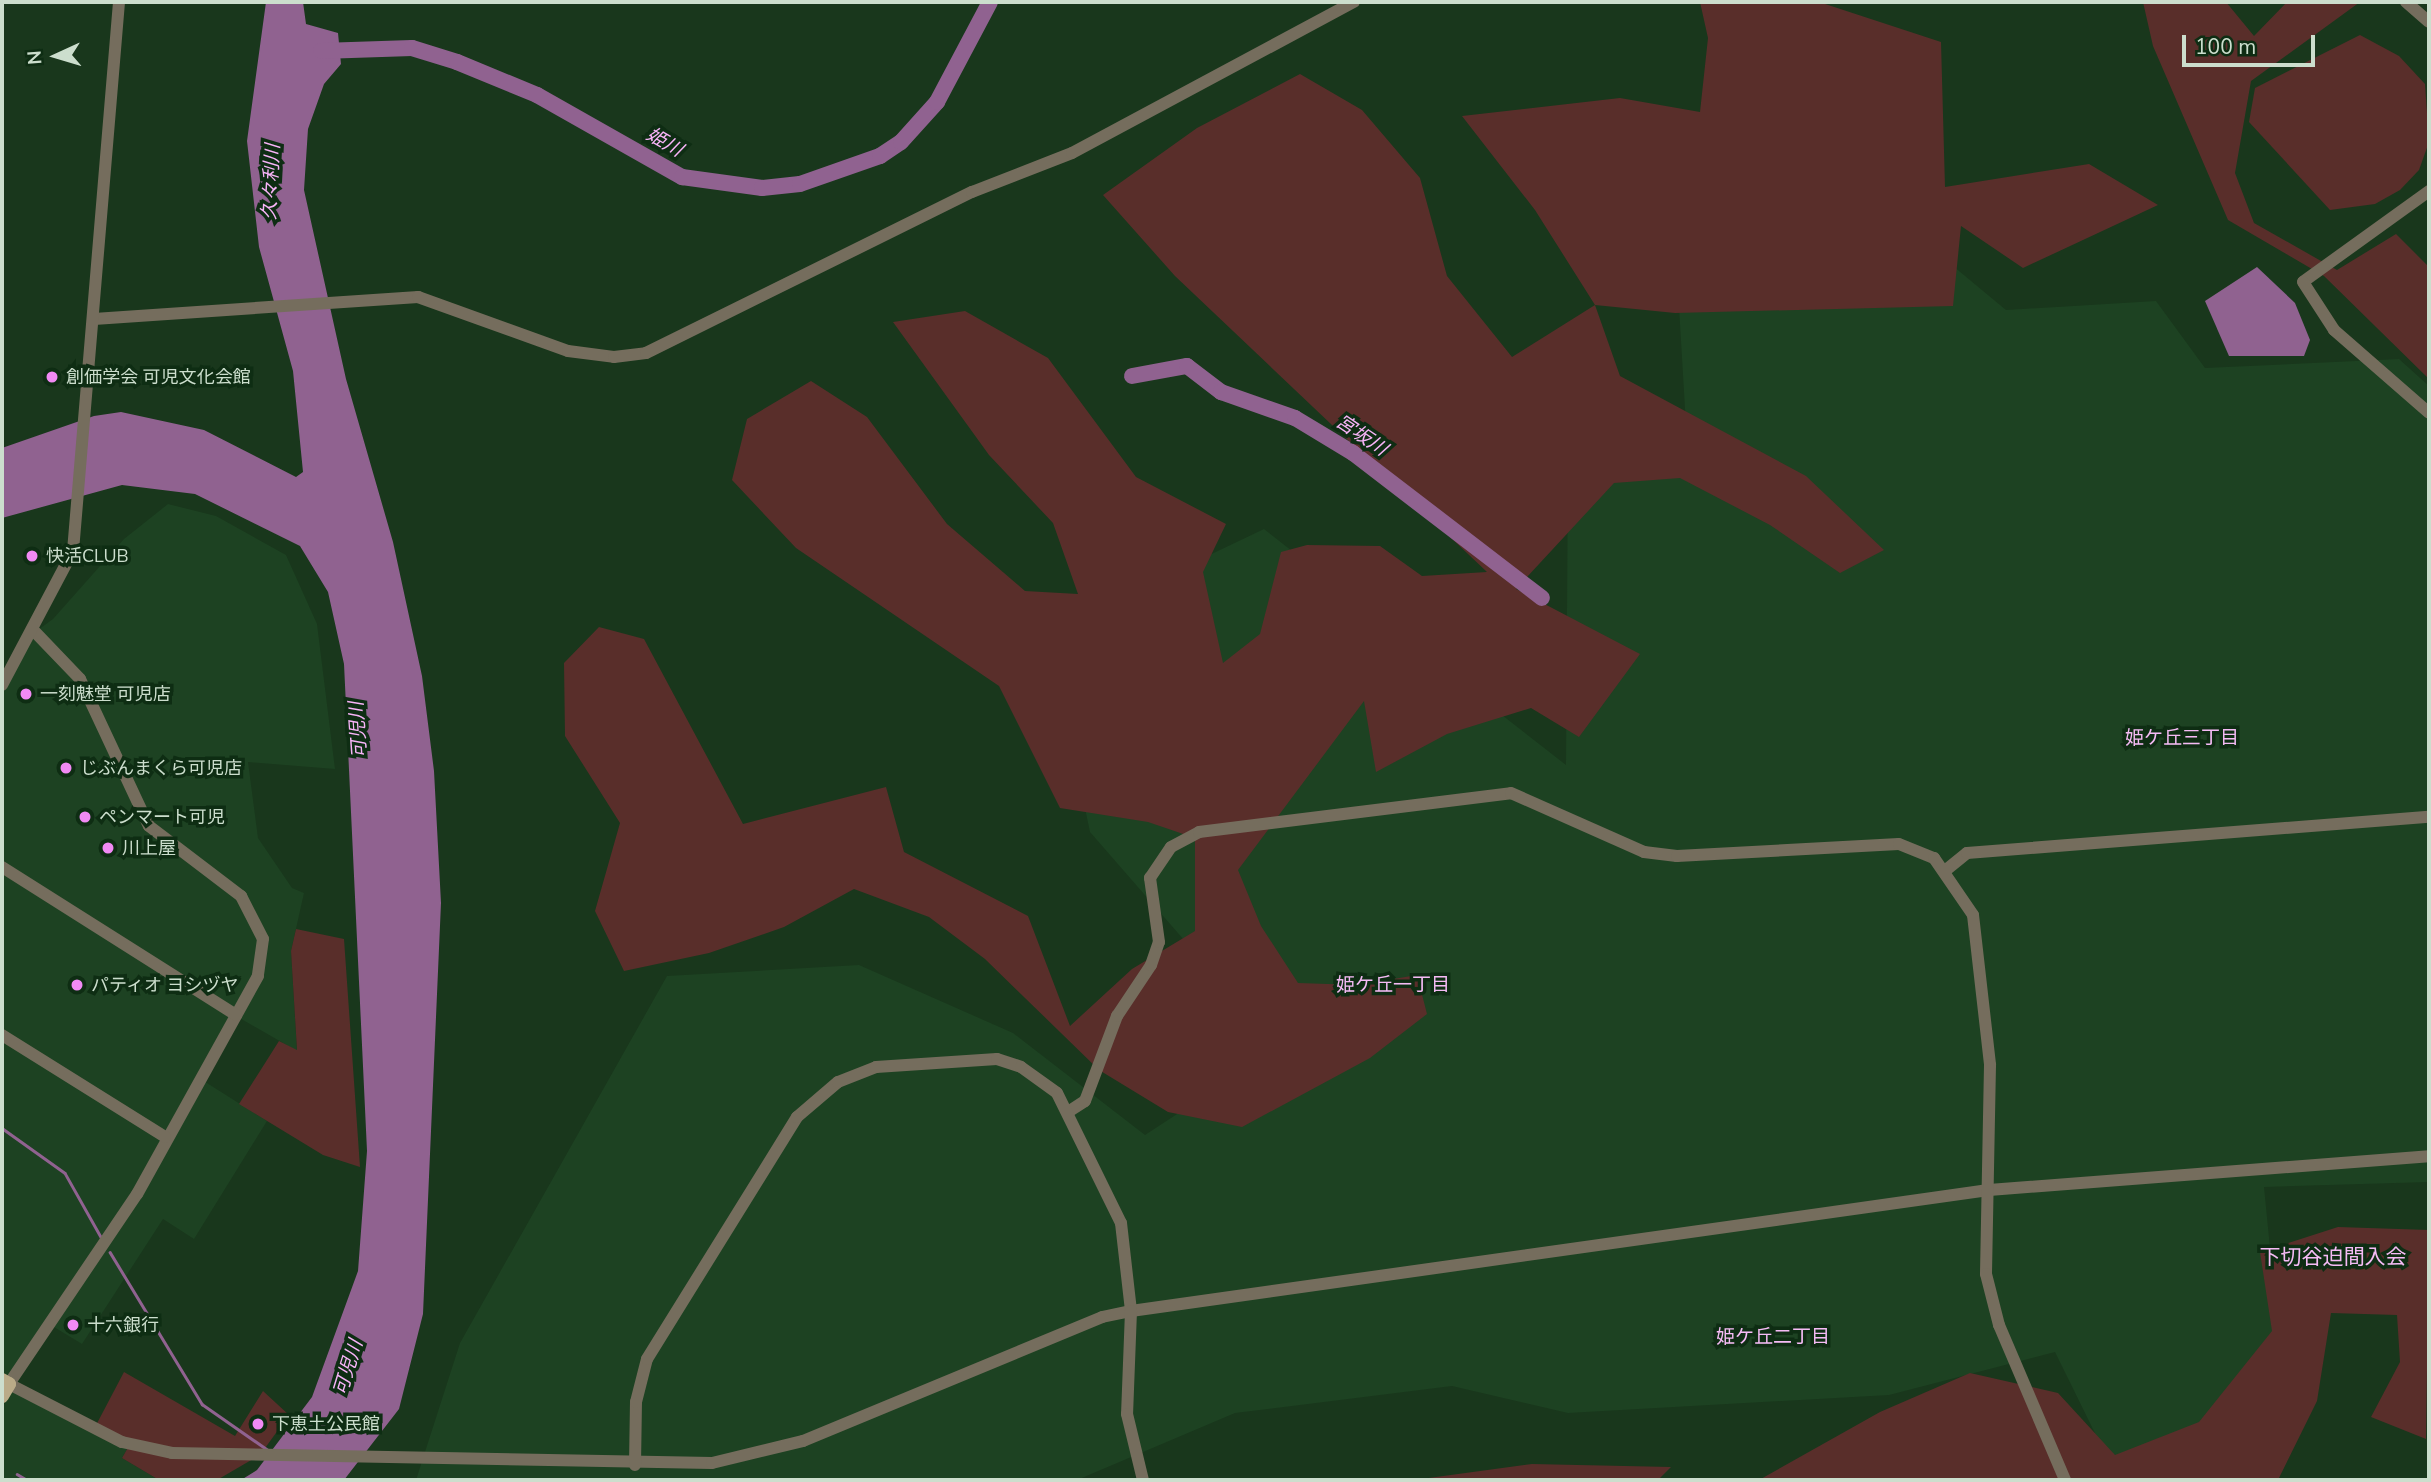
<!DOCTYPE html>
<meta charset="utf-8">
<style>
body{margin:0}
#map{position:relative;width:2431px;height:1482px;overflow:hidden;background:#19371c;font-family:"Nunito Sans","Noto Sans JP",sans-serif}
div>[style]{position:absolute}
.built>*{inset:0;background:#1d4222}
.green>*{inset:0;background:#592e2a}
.water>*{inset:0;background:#906290}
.stream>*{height:2.5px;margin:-1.25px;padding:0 1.25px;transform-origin:1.25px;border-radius:1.25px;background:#906290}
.river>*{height:16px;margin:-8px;padding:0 8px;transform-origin:8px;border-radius:8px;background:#906290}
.minor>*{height:12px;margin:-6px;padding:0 6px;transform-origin:6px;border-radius:6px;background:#756d5d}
.major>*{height:14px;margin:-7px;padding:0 7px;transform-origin:7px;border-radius:7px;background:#baab88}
.dots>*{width:19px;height:19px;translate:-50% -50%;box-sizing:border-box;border:4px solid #0e2d13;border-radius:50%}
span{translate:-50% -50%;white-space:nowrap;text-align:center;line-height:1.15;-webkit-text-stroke:7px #0e2d13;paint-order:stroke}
.poi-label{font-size:18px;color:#ccdecd}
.left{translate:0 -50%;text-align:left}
.water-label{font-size:19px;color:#f8b4f8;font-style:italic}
.neighbourhood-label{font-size:19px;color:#f5bbf5}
.quarter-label{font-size:21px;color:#f5bbf5}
.frame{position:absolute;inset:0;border:4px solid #ccdecd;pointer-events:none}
.north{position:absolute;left:21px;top:21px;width:70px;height:70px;-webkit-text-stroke:5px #0e2d13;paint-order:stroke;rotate:266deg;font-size:19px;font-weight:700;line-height:28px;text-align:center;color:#ccdecd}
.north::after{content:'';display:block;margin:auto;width:24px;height:32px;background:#ccdecd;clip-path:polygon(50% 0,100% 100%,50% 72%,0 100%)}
.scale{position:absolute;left:2182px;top:35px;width:133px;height:32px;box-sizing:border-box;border:4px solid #ccdecd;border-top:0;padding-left:9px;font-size:21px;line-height:24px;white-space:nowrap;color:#ccdecd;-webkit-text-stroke:5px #0e2d13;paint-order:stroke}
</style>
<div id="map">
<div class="built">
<i style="clip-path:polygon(1805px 143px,2006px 310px,2156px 301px,2205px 368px,2399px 359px,2429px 386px,2429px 1182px,2264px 1187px,2285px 1400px,2118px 1480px,2055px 1352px,1889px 1395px,1568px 1413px,1452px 1386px,1235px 1413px,1077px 1480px,416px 1480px,460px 1343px,667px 976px,859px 965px,1013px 1033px,1145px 1135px,1278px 1048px,1090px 832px,1048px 632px,1264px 529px,1566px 765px,1568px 461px,1687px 443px,1670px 153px)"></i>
<i style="clip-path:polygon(168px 504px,216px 516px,286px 555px,317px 624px,335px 769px,248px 762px,258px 838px,292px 888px,304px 893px,291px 951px,297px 1051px,236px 1016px,199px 1078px,267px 1121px,194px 1239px,163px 1219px,82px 1344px,49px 1324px,9px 1384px,130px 1444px,122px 1458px,159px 1480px,2px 1480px,2px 683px,35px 632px,53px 619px,124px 539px)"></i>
</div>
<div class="green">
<i style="clip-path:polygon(1700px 2px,1819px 2px,1941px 42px,1945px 187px,2089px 164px,2158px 205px,2023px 268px,1961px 226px,1953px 306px,1675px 313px,1595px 305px,1620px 376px,1806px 476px,1884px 550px,1840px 573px,1770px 525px,1680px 478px,1614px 483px,1516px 589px,1640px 654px,1579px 737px,1531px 708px,1447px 734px,1376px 772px,1364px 701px,1238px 870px,1261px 926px,1298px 983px,1358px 985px,1417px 975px,1427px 1014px,1370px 1058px,1242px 1127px,1168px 1112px,1099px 1070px,985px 959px,929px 917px,854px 889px,784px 927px,709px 953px,624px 971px,595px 911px,620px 823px,565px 736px,564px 663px,599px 627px,644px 639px,743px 824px,886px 787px,904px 852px,1028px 916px,1070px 1026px,1132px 969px,1195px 931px,1195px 838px,1148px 822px,1060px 808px,999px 686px,796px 548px,732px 480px,747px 419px,811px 381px,867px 417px,947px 524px,1025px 591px,1078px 594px,1053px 523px,989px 455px,893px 322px,965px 311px,1048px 358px,1136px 477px,1226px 524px,1203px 572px,1223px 663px,1260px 634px,1281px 552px,1307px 545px,1380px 546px,1422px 576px,1487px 572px,1175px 276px,1103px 195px,1197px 128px,1300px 74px,1362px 110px,1420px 178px,1447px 276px,1512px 357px,1595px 305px,1535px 210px,1462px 116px,1620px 98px,1700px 112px,1708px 38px)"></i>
<i style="clip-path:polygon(2143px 2px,2226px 2px,2254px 36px,2287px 2px,2360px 2px,2251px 81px,2235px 173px,2254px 223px,2337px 270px,2396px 234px,2429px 267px,2429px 379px,2324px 276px,2228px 220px,2153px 46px)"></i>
<i style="clip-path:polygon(2360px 35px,2399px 56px,2425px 84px,2429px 142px,2419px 170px,2400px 190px,2375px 204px,2330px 210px,2249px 122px,2255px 88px)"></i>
<i style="clip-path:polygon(296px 929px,344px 939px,360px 1167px,323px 1155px,239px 1104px,279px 1041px,297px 1050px,291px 951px)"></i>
<i style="clip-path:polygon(2338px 1227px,2429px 1230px,2426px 1439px,2371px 1417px,2400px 1362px,2397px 1315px,2331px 1313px,2317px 1401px,2278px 1480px,1759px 1480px,1880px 1412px,1970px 1373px,2058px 1393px,2115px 1455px,2199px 1422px,2272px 1331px,2260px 1252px)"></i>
<i style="clip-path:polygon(124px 1372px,235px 1436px,263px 1391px,289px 1415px,260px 1455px,217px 1480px,159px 1480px,122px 1458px,130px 1444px,94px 1429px)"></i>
<i style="clip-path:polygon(1532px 1464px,1671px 1467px,1658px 1480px,1414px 1480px)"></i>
</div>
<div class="water">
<i style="clip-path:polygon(266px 2px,303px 2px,306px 24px,338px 33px,341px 64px,324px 84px,308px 129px,304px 190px,346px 379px,393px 542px,422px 676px,434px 771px,441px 903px,423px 1314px,399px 1409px,344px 1480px,241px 1480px,257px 1470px,312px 1397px,358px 1271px,367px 1151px,344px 664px,328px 592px,300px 546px,195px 494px,122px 485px,2px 518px,2px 448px,94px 416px,121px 412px,204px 430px,296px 477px,303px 472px,293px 371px,259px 247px,247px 141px)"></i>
<i style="clip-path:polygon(2257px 267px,2295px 303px,2310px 340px,2304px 356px,2229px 356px,2205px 301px)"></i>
</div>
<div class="stream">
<i style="left:2px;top:1128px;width:77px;rotate:35.5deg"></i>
<i style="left:65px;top:1173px;width:73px;rotate:60.6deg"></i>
<i style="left:110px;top:1252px;width:178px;rotate:58.8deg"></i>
<i style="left:202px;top:1404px;width:80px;rotate:34.9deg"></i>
<i style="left:17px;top:1474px;width:12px;rotate:31deg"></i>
</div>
<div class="river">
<i style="left:321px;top:51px;width:91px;rotate:-1.9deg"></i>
<i style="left:412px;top:48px;width:47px;rotate:17.3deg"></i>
<i style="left:457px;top:62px;width:87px;rotate:22.4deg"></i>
<i style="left:537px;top:95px;width:167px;rotate:29.5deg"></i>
<i style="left:682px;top:177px;width:81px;rotate:7.8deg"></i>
<i style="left:762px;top:188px;width:38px;rotate:-6deg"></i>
<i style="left:800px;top:184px;width:85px;rotate:-19.3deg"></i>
<i style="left:880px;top:156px;width:25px;rotate:-34deg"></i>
<i style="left:901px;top:142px;width:54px;rotate:-48deg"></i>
<i style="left:937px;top:102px;width:113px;rotate:-62.1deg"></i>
<i style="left:1132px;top:376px;width:56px;rotate:-10.3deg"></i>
<i style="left:1187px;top:366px;width:43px;rotate:37.4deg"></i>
<i style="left:1221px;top:392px;width:78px;rotate:19.4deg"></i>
<i style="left:1295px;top:418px;width:68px;rotate:31.1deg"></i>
<i style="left:1353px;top:453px;width:238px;rotate:37.5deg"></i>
</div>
<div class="minor">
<i style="left:2406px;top:2px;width:30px;rotate:41deg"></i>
<i style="left:2429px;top:191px;width:155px;rotate:144.2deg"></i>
<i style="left:2303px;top:282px;width:57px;rotate:57.1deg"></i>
<i style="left:2334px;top:330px;width:126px;rotate:41.1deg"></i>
<i style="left:94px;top:319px;width:325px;rotate:-3.9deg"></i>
<i style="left:418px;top:297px;width:159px;rotate:19.8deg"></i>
<i style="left:568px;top:351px;width:46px;rotate:7.4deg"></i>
<i style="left:614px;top:357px;width:32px;rotate:-7deg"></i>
<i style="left:646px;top:353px;width:364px;rotate:-26.3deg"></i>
<i style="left:972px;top:192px;width:107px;rotate:-21.3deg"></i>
<i style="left:1072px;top:153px;width:320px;rotate:-28.2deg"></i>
<i style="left:35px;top:632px;width:65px;rotate:46.2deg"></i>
<i style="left:80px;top:679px;width:162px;rotate:64.9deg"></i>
<i style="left:149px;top:826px;width:116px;rotate:37.3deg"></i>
<i style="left:241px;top:896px;width:48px;rotate:62.9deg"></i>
<i style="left:263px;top:939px;width:37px;rotate:98deg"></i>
<i style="left:258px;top:976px;width:249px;rotate:119deg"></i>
<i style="left:137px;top:1194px;width:229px;rotate:124deg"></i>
<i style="left:9px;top:1384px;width:127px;rotate:27.2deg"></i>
<i style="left:122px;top:1442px;width:51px;rotate:12.4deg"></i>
<i style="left:172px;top:1453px;width:540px;rotate:1.06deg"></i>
<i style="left:712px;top:1463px;width:94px;rotate:-13.6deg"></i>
<i style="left:803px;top:1441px;width:324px;rotate:-22.5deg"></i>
<i style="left:1102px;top:1317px;width:30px;rotate:-12deg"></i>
<i style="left:1131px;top:1311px;width:866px;rotate:-8.03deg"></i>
<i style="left:1989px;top:1190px;width:441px;rotate:-4.4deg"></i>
<i style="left:2px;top:685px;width:152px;rotate:-62.1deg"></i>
<i style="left:73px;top:551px;width:551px;rotate:-85.21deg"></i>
<i style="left:2px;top:867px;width:277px;rotate:32.3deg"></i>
<i style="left:1946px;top:870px;width:27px;rotate:-39deg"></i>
<i style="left:1967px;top:853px;width:463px;rotate:-4.5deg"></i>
<i style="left:2px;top:1035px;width:192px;rotate:32deg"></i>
<i style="left:1068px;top:1112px;width:20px;rotate:-33deg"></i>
<i style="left:1085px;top:1101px;width:91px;rotate:-69.4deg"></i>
<i style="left:1117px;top:1016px;width:61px;rotate:-56.3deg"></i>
<i style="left:1151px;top:965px;width:24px;rotate:-71deg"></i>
<i style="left:1159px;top:942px;width:65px;rotate:-98deg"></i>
<i style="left:1150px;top:878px;width:37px;rotate:-56deg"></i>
<i style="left:1171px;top:847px;width:32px;rotate:-28deg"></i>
<i style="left:1199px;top:832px;width:314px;rotate:-7.1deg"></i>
<i style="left:1511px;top:793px;width:145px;rotate:23.9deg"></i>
<i style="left:1644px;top:852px;width:33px;rotate:7deg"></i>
<i style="left:1677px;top:856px;width:222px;rotate:-3.1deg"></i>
<i style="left:1899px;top:844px;width:38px;rotate:22deg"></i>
<i style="left:1934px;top:858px;width:69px;rotate:55.6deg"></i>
<i style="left:1973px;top:915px;width:151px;rotate:83.5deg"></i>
<i style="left:1990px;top:1065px;width:209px;rotate:91.1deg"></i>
<i style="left:1986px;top:1274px;width:53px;rotate:75.7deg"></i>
<i style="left:1999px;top:1325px;width:168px;rotate:66.9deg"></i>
<i style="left:635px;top:1465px;width:63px;rotate:-89.1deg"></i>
<i style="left:636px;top:1402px;width:44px;rotate:-75.7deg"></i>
<i style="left:647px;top:1359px;width:285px;rotate:-58.2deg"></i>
<i style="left:797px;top:1117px;width:54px;rotate:-40.5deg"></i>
<i style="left:838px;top:1082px;width:41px;rotate:-21.5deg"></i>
<i style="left:876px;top:1067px;width:121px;rotate:-3.8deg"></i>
<i style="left:997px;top:1059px;width:25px;rotate:18deg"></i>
<i style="left:1021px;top:1067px;width:44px;rotate:35.8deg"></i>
<i style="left:1057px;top:1093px;width:145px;rotate:63.8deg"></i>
<i style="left:1121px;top:1223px;width:89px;rotate:83.5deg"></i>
<i style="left:1131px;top:1311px;width:103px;rotate:92.2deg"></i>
<i style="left:1127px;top:1414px;width:68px;rotate:76.4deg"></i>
</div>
<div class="major">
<i style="left:2px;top:1380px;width:8px;rotate:30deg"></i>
<i style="left:9px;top:1384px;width:14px;rotate:120deg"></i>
</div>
<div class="dots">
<i style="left:52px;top:377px;background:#f18af4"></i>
<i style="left:32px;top:556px;background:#f18af4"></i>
<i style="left:26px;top:694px;background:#f18af4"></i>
<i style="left:66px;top:768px;background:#f18af4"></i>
<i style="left:85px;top:817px;background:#f18af4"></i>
<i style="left:108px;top:848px;background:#f18af4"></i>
<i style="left:77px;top:985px;background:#f18af4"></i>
<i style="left:73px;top:1325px;background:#f18af4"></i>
<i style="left:258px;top:1424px;background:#f18af4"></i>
</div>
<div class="poi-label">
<span class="left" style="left:66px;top:377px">創価学会 可児文化会館</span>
<span class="left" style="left:46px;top:556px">快活CLUB</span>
<span class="left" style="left:40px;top:694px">一刻魅堂 可児店</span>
<span class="left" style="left:80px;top:768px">じぶんまくら可児店</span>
<span class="left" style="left:99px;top:817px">ペンマート可児</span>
<span class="left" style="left:122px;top:848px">川上屋</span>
<span class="left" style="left:91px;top:985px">パティオ ヨシヅヤ</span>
<span class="left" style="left:87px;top:1325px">十六銀行</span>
<span class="left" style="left:272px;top:1424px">下恵土公民館</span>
</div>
<div class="water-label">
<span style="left:664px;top:143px;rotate:30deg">姫川</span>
<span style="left:272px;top:182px;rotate:-87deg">久々利川</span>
<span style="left:1361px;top:436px;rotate:34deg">宮坂川</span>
<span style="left:359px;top:730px;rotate:-94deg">可児川</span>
<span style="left:349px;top:1368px;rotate:-73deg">可児川</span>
</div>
<div class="neighbourhood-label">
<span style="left:2182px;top:739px">姫ケ丘三丁目</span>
<span style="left:1393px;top:986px">姫ケ丘一丁目</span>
<span style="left:1773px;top:1338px">姫ケ丘二丁目</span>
</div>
<div class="quarter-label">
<span style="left:2333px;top:1257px">下切谷迫間入会</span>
</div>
<div class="frame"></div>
<div class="north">N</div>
<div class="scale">100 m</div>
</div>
